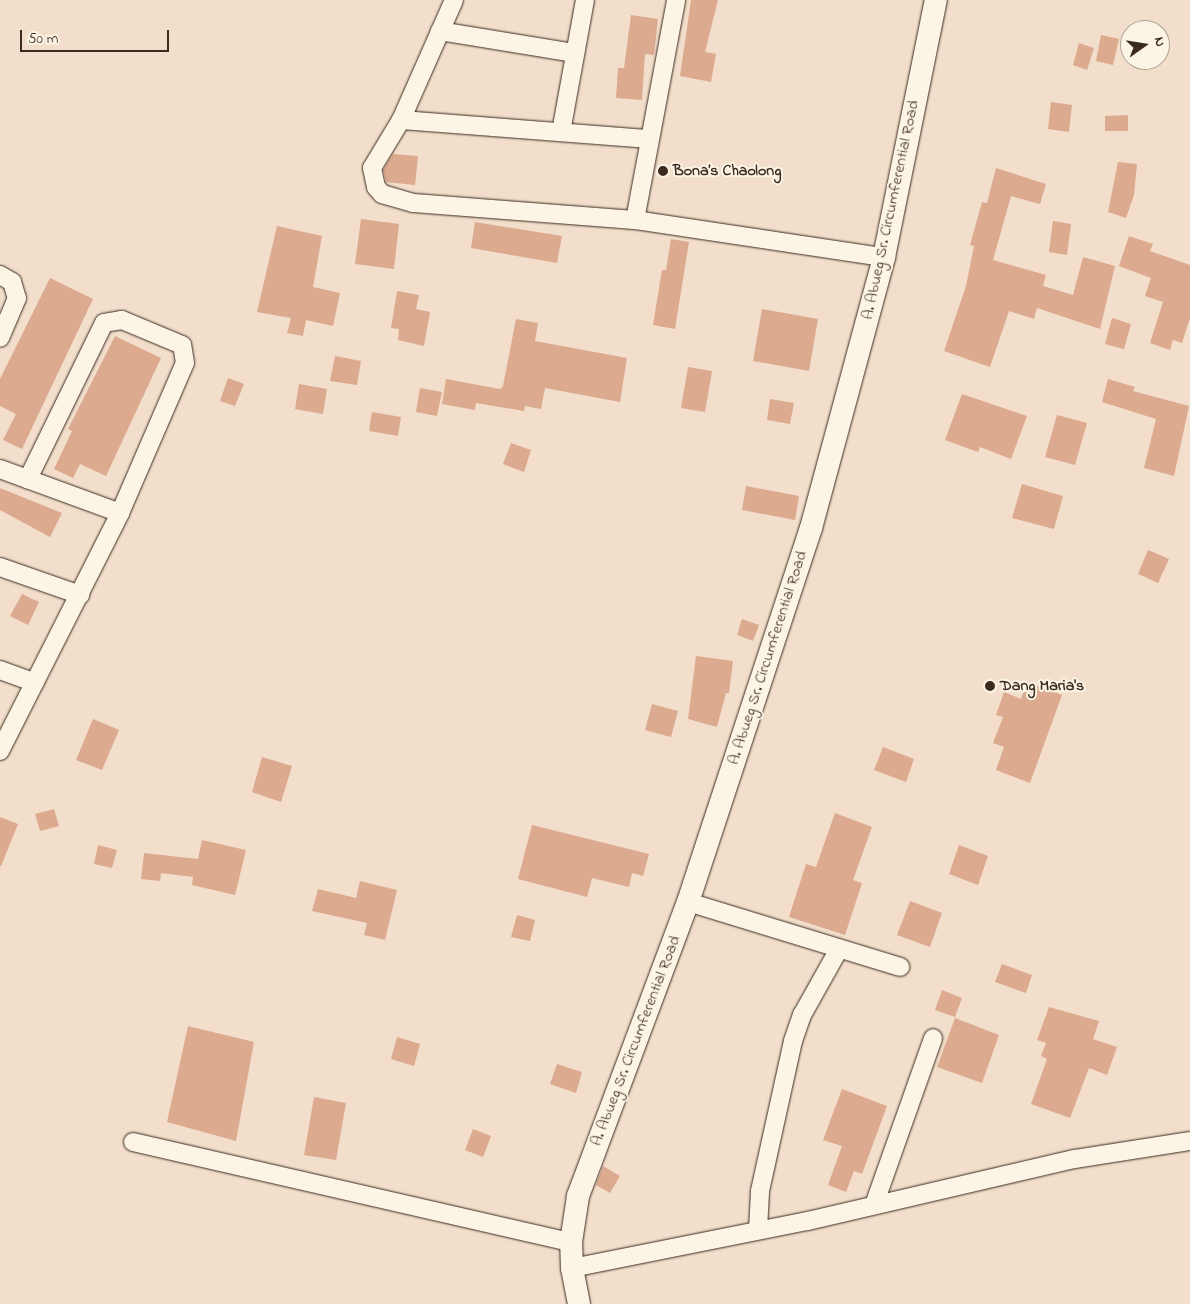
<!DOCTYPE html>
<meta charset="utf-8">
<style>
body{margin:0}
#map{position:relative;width:1190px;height:1304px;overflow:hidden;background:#f2decb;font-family:"Indie Flower",sans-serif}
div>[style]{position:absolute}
.building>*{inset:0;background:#dcaa8f}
.roads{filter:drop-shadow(0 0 1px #3b2a1e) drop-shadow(0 0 1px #3b2a1e)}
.minor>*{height:18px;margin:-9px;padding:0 9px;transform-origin:9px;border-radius:9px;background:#fcf5e5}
.tertiary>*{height:22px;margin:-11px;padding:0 11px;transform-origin:11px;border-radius:11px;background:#fcf5e5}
.dots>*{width:14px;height:14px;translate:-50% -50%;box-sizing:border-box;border:2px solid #fcf5e5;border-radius:50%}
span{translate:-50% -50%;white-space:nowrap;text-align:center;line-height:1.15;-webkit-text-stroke:4px #fcf5e5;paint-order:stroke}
.poi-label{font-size:16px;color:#3b2a1e;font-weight:700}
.left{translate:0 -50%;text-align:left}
.street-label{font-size:16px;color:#3b2a1e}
.north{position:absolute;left:1120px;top:20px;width:50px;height:50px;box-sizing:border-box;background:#fcf5e5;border:1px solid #afa495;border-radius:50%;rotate:77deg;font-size:14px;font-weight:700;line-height:20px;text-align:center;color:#3b2a1e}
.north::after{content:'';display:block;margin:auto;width:18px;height:22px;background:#3b2a1e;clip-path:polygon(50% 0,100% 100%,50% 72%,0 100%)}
.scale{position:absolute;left:20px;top:30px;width:149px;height:22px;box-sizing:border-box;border:2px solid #3b2a1e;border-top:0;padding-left:6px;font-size:15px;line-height:18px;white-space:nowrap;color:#3b2a1e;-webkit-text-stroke:4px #fcf5e5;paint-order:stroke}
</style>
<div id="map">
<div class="building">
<i style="clip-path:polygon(691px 0,718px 0,705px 52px,716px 54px,711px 82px,680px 76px)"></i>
<i style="clip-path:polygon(631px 15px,658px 19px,654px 55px,645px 54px,642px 100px,616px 98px,618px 68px,624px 68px)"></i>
<i style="clip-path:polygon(1101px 35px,1119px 39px,1113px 65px,1096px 61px)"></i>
<i style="clip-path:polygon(1079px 43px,1094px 48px,1087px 70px,1073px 65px)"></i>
<i style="clip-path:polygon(1051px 102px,1072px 105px,1069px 132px,1048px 129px)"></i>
<i style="clip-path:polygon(1128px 115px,1128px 131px,1105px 131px,1105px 116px)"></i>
<i style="clip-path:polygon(393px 154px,418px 156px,415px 185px,386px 182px,383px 170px)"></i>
<i style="clip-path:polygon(1118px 162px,1137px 164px,1134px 195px,1126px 218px,1108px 212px)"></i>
<i style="clip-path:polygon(996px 168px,1046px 184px,1040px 204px,1011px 196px,993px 260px,1046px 275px,1043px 286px,1073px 295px,1083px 257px,1115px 266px,1100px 329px,1037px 308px,1034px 319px,1009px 311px,990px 367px,944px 351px,966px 286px,974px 246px,970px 245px,982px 202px,987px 203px)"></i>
<i style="clip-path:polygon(361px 219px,399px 224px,394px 269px,355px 264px)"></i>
<i style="clip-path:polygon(1053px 221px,1071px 224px,1067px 255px,1049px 252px)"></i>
<i style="clip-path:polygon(475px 222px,562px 236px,557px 263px,471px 248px)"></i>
<i style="clip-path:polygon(277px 226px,322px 236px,313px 287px,340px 293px,333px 326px,306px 320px,303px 336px,287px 333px,291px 318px,257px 312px)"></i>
<i style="clip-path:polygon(1129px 236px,1153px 244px,1150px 251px,1190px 265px,1190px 318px,1182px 343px,1173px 340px,1170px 350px,1150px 343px,1163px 302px,1145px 296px,1151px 278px,1119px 266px)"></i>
<i style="clip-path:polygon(671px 239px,689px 242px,675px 329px,653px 325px,662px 270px,666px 270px)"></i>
<i style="clip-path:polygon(50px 278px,93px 299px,22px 449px,3px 440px,16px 414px,0 406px,0 379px)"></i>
<i style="clip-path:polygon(397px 291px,419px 295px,416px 309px,430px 312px,424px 346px,398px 340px,399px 329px,391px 328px)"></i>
<i style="clip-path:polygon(762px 309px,818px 319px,809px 371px,753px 361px)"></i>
<i style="clip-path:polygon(1112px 318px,1131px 324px,1124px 349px,1105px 344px)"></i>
<i style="clip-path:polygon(516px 319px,538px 323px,535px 341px,627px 358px,620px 402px,545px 388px,541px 409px,525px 406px,524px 411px,476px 403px,475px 410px,442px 404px,446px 379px,500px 389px,503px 386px)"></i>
<i style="clip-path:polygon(115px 336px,161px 358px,106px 476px,80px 464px,73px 478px,54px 469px,72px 431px,68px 429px)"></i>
<i style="clip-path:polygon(335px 356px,361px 361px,357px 385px,330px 381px)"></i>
<i style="clip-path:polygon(688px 367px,712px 371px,705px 412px,681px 408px)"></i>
<i style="clip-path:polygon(228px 378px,244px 384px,235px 406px,220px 401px)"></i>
<i style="clip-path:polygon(1108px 379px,1135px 387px,1133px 391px,1189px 406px,1174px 476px,1144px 468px,1156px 419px,1102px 402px)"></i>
<i style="clip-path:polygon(299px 384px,327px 389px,323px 414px,295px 409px)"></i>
<i style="clip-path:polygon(420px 388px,442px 392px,437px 416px,416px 412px)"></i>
<i style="clip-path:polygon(962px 394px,1027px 416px,1011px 459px,980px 447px,978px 452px,945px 440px)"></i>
<i style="clip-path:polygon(770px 399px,794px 403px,790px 424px,767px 420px)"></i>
<i style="clip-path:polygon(372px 412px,401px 417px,398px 436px,369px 431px)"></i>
<i style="clip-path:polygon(1057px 415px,1087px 423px,1075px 465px,1045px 457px)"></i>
<i style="clip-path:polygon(511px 443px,531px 450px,524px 472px,503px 464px)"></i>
<i style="clip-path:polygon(1022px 484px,1063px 496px,1054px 529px,1012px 518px)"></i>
<i style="clip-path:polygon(746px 486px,799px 496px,795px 520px,742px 510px)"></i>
<i style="clip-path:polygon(0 488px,62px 513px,50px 537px,0 510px)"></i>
<i style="clip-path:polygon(1148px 550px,1169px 559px,1158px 583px,1138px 574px)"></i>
<i style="clip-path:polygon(22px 594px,39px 602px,28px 625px,10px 616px)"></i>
<i style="clip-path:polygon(742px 619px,759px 625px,753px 641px,737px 635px)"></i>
<i style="clip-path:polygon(696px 656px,733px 661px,729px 693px,726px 693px,717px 727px,688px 719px)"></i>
<i style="clip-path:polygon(1027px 682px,1062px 695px,1030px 783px,996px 770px,1004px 747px,993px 743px,1003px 717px,996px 715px,1004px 692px,1021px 699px)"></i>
<i style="clip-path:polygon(652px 704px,678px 711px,671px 737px,645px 730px)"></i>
<i style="clip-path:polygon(93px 719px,119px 730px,102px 770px,76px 760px)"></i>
<i style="clip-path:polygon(883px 747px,914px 759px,906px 782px,874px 770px)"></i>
<i style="clip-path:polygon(262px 757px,292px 766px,281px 802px,252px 792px)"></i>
<i style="clip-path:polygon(54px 809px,59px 826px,40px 831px,35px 814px)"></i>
<i style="clip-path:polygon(835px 813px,872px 827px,853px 880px,862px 883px,845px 935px,789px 917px,806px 864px,816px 867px)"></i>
<i style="clip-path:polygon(0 817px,18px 824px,1px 866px,0 866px)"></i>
<i style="clip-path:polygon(532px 825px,649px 854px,643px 876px,632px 873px,629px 887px,592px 878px,587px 897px,518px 879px)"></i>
<i style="clip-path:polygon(202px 840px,246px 850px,235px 895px,192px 885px,193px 877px,161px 873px,160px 881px,141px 879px,144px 853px,198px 859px)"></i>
<i style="clip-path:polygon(98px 845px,117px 850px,112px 868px,94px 864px)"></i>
<i style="clip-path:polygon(959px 845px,988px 856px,978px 885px,949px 874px)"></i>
<i style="clip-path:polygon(360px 881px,397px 890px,385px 940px,364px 935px,367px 923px,312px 911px,318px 889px,356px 898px)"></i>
<i style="clip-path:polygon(910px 901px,942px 913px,930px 947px,897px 935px)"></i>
<i style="clip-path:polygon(517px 915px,535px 920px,530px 941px,511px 937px)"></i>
<i style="clip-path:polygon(1002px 964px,1032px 975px,1026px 993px,995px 982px)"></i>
<i style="clip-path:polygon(942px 990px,962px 998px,955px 1017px,935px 1010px)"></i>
<i style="clip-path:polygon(1049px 1007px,1099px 1021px,1093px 1039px,1117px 1047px,1107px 1075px,1089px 1068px,1070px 1118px,1031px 1104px,1047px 1059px,1041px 1056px,1046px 1043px,1037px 1040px)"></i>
<i style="clip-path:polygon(955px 1018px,999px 1035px,982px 1083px,937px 1067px)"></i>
<i style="clip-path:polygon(188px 1026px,254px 1042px,236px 1141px,167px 1122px)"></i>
<i style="clip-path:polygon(397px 1037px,420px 1044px,414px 1066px,391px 1059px)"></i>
<i style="clip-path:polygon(557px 1064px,582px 1072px,576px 1093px,550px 1084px)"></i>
<i style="clip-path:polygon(842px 1089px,887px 1106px,862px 1174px,854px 1171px,846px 1192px,828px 1185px,842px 1146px,823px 1140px)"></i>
<i style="clip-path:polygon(314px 1097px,346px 1103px,336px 1160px,304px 1155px)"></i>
<i style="clip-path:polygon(473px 1129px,491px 1136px,483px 1157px,465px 1150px)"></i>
<i style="clip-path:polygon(603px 1166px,620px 1176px,610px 1193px,596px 1185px)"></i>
</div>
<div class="roads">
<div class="minor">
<i style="left:454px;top:0;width:131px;rotate:113.8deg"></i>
<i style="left:401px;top:120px;width:56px;rotate:121.1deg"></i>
<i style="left:372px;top:168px;width:19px;rotate:78deg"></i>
<i style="left:376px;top:187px;width:9px;rotate:49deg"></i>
<i style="left:382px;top:194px;width:32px;rotate:16deg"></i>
<i style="left:413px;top:203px;width:223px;rotate:4.4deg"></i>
<i style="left:635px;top:220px;width:252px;rotate:8.5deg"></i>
<i style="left:440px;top:31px;width:137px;rotate:9.3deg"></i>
<i style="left:401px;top:120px;width:247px;rotate:4.4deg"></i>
<i style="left:561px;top:132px;width:134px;rotate:-79.7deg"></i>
<i style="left:635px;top:220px;width:224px;rotate:-79.4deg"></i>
<i style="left:0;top:275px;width:14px;rotate:30deg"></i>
<i style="left:12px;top:282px;width:17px;rotate:73deg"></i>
<i style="left:17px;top:298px;width:43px;rotate:113deg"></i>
<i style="left:0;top:469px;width:128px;rotate:20.1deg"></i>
<i style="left:0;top:567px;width:85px;rotate:19.3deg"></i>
<i style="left:0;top:670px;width:37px;rotate:20deg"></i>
<i style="left:0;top:751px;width:267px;rotate:-63.2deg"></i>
<i style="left:120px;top:513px;width:163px;rotate:-66.6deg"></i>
<i style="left:185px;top:363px;width:18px;rotate:-99deg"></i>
<i style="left:182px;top:345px;width:65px;rotate:-157.4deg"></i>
<i style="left:122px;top:320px;width:18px;rotate:171deg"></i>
<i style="left:104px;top:323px;width:174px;rotate:116deg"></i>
<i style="left:688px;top:902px;width:222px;rotate:17deg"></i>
<i style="left:133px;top:1142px;width:449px;rotate:12.9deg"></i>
<i style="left:874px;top:1205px;width:177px;rotate:-70.5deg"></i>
<i style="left:758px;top:1230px;width:39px;rotate:-87deg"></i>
<i style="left:760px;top:1191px;width:154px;rotate:-77.6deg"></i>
<i style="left:793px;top:1041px;width:28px;rotate:-71deg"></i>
<i style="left:802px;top:1015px;width:76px;rotate:-60.7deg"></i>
<i style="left:572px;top:1268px;width:241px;rotate:-11.3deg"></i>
<i style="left:808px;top:1221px;width:274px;rotate:-13.1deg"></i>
<i style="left:1075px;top:1159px;width:116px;rotate:-8.9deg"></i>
</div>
<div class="tertiary">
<i style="left:579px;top:1304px;width:37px;rotate:-101deg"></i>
<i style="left:572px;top:1268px;width:26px;rotate:-92deg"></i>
<i style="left:571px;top:1242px;width:47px;rotate:-81.3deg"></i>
<i style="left:578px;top:1196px;width:314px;rotate:-69.5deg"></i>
<i style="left:688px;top:902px;width:394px;rotate:-71.8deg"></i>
<i style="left:811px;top:528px;width:281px;rotate:-74.9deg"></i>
<i style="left:884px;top:257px;width:262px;rotate:-78.6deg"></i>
</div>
</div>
<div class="dots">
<i style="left:663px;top:171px;background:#3b2a1e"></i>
<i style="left:990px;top:686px;background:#3b2a1e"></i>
</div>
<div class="poi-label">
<span class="left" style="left:673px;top:171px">Bona’s Chaolong</span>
<span class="left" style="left:1000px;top:686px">Dang Maria's</span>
</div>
<div class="street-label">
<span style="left:891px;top:210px;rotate:-78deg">A. Abueg Sr. Circumferential Road</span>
<span style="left:768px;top:658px;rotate:-72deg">A. Abueg Sr. Circumferential Road</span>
<span style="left:636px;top:1041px;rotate:-69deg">A. Abueg Sr. Circumferential Road</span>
</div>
<div class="north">N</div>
<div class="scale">50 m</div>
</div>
